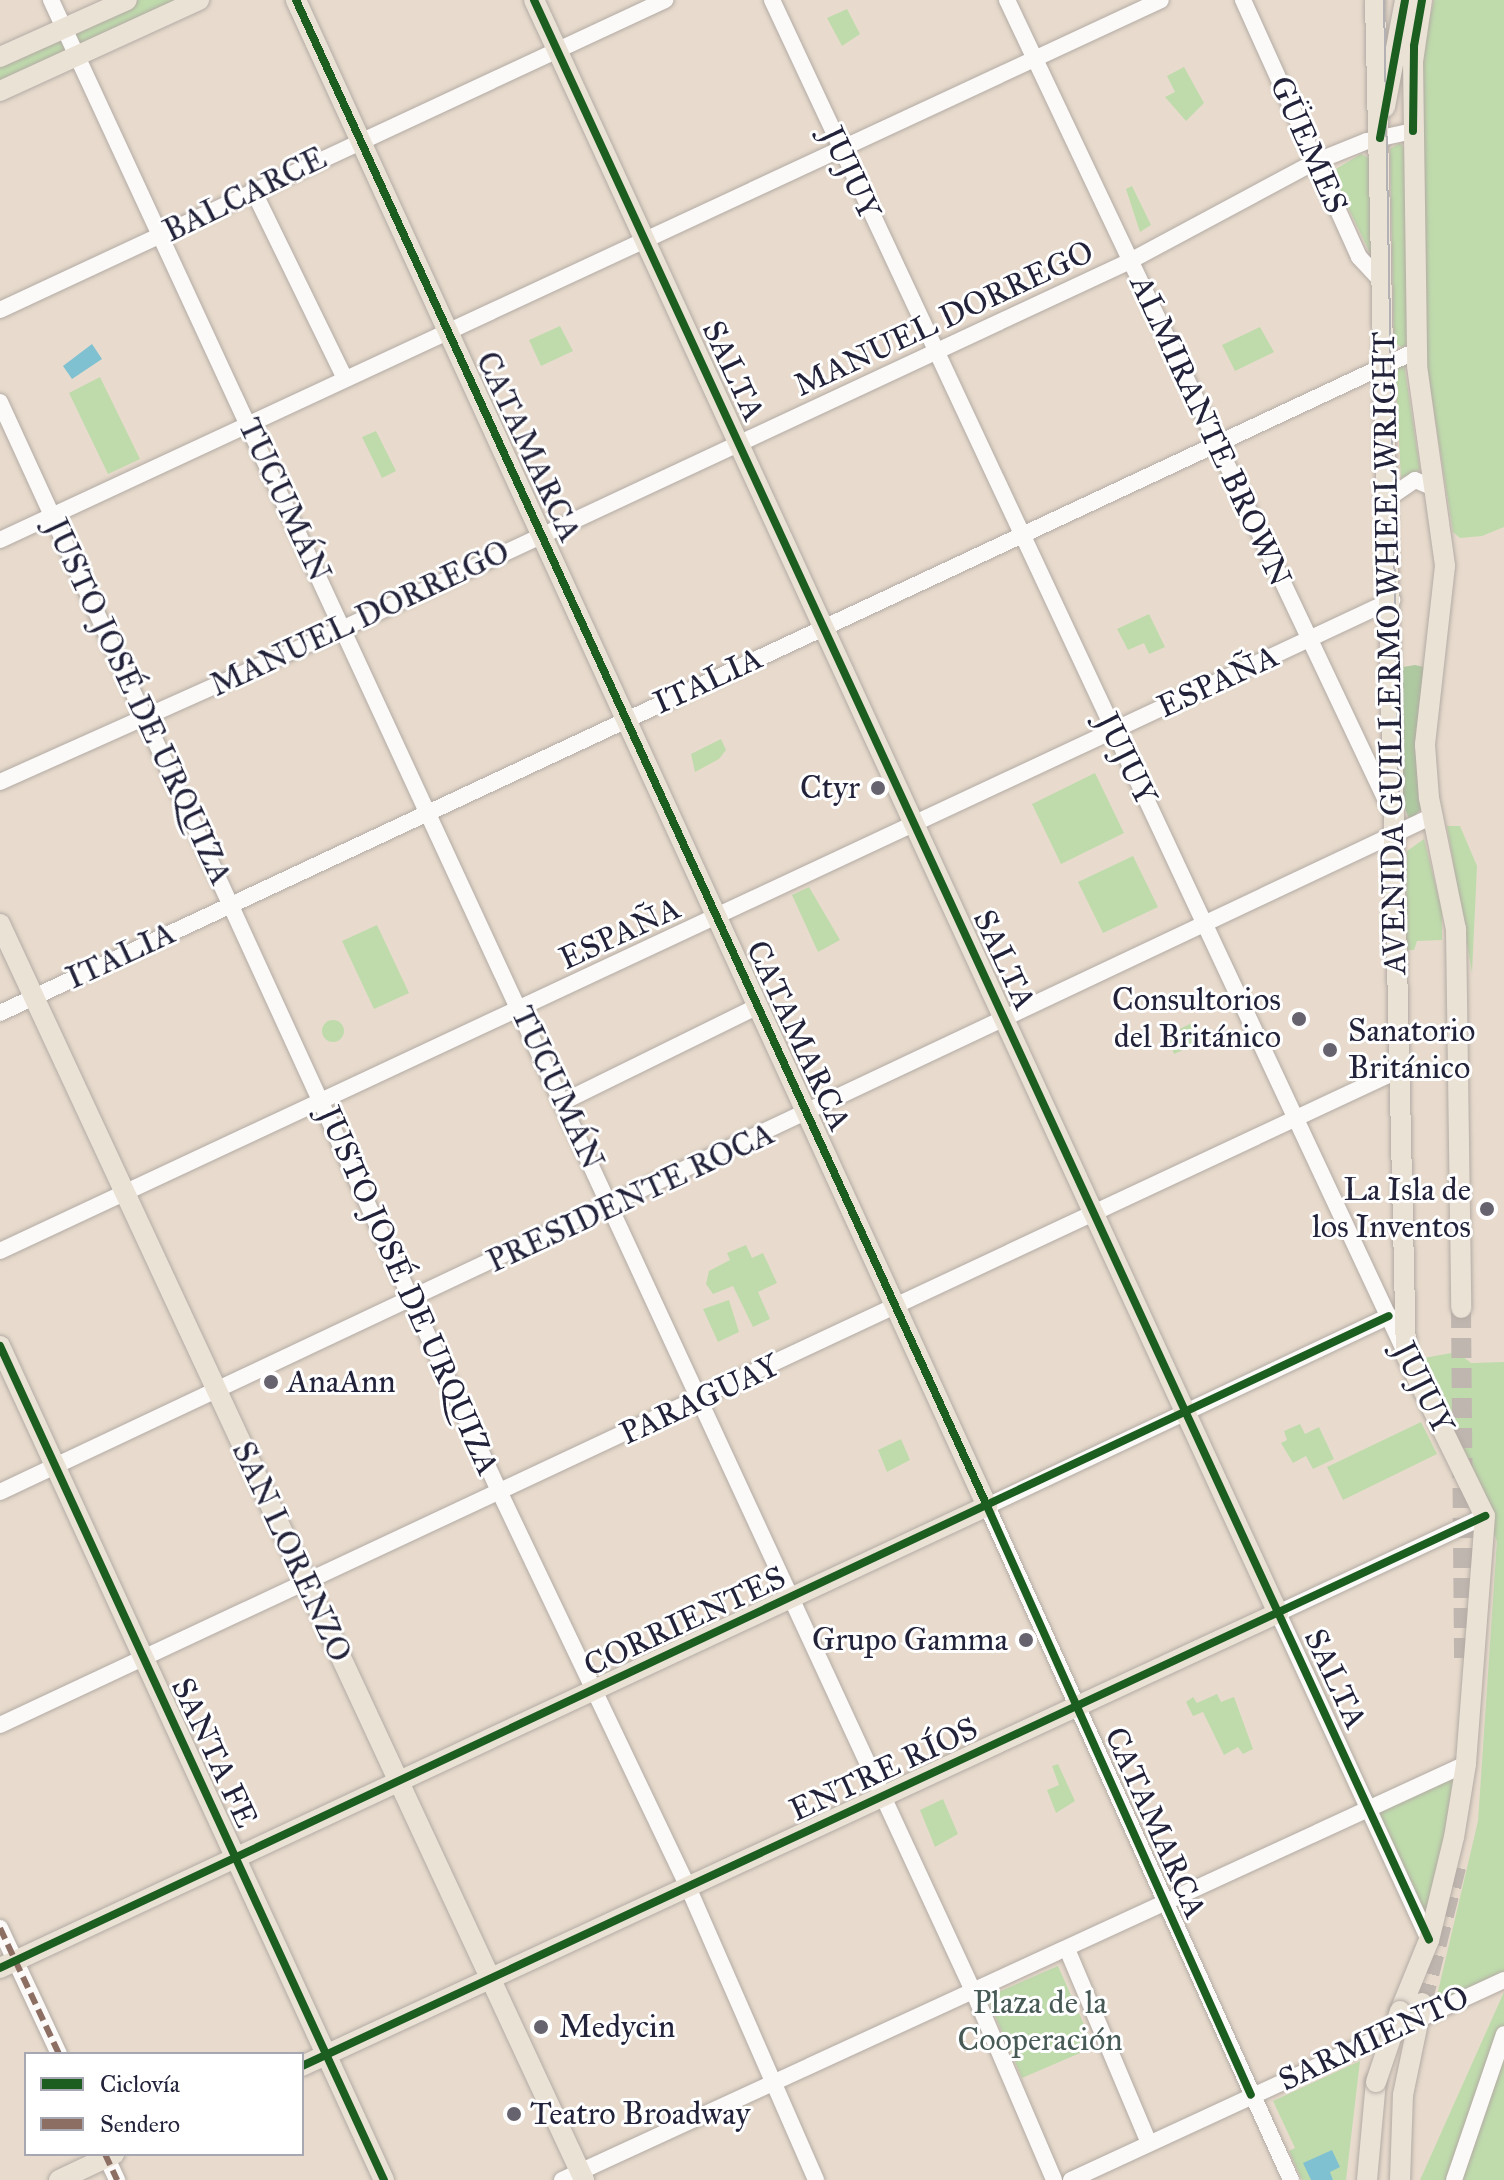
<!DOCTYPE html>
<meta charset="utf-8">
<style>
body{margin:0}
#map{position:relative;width:1504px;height:2180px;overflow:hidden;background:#e8dbcd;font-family:"IM FELL Great Primer",serif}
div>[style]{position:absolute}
.green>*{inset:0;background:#bfdbac}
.round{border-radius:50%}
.forest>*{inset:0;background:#aec9a0}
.water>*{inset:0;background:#80c1d1}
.major-tunnel>*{height:20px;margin-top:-10px;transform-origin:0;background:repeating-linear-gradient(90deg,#c0b6b0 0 20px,transparent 0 30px)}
.roads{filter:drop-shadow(0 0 2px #b3aba4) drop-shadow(0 0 2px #b3aba4)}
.minor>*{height:16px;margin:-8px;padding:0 8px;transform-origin:8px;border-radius:8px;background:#fcfaf8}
.major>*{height:20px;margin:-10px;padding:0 10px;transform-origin:10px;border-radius:10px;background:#ebe2d6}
.tram>*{height:2px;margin:-1px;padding:0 1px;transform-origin:1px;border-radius:1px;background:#b3b1b3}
.bridges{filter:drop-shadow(0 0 2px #b3aba4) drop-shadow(0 0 2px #b3aba4)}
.major-bridge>*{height:20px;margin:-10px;padding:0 10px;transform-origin:10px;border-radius:10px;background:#ebe2d6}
.quiet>*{height:6px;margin-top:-3px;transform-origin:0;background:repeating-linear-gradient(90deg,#8d6e63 0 12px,transparent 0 18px)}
.cycleway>*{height:8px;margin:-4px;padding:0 4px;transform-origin:4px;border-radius:4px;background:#1b5e20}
.dots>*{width:22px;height:22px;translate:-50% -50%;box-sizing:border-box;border:4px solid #fff;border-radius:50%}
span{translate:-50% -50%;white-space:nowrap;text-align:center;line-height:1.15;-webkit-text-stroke:6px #fff;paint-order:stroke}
.street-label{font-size:32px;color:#22223b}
.poi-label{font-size:32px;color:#22223b}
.right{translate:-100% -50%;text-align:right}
.left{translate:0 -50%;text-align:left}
.park-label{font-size:32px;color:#475a55}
.legend{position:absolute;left:24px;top:2052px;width:280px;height:104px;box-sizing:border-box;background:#fff;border:2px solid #a7a7b1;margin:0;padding:10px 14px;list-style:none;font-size:24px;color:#22223b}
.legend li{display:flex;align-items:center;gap:16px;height:40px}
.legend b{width:40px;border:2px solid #a7a7b1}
</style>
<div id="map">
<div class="green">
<i style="clip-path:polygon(127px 0,199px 0,0 91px,0 57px)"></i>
<i style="clip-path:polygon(1434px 0,1504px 0,1504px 527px,1482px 536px,1460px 538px,1453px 532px,1425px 355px,1421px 141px,1423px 45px)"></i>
<i style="clip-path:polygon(847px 9px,860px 34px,842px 46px,827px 18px)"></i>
<i style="clip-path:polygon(1184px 67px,1204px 103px,1186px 121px,1165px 97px,1175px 92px,1167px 76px)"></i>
<i style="clip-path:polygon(1400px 143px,1405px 150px,1408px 345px,1401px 347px,1394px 342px,1390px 149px)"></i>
<i style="clip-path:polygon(1361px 154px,1369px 158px,1371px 255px,1331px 172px)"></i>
<i style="clip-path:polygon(1132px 186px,1151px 225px,1140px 232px,1126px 189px)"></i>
<i style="clip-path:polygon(560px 326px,573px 351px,541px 366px,529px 340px)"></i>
<i style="clip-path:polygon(1260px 327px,1274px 352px,1235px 371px,1222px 345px)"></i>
<i style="clip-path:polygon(1404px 364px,1420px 470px,1401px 478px,1395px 366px)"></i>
<i style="clip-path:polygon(100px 377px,140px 459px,108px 474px,69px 393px)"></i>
<i style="clip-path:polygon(376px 431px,396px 471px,382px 478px,362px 437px)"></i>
<i style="clip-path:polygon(1149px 614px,1165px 647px,1149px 654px,1144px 643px,1128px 650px,1117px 629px)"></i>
<i style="clip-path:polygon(721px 739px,726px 750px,719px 759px,695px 772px,691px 754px)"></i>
<i style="clip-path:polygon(1095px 773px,1124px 833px,1061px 864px,1032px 804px)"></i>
<i style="clip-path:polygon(1447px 826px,1460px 826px,1477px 866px,1472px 973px)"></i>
<i style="clip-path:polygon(1424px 839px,1442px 911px,1442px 940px,1417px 941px,1414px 950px,1406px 950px,1407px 851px)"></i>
<i style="clip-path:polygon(1133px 856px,1158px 907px,1103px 933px,1078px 882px)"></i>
<i style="clip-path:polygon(809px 887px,840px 940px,818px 952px,792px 895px)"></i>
<i style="clip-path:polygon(377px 925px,409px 993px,374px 1009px,342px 941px)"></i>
<i class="round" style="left:322px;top:1020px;width:22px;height:22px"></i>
<i style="clip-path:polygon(1192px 1023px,1201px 1042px,1174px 1054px,1167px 1035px)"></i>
<i style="clip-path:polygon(746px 1245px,752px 1258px,763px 1253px,777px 1283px,758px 1292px,770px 1319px,753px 1327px,733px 1286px,713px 1294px,706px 1284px,709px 1271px,730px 1260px,727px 1253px)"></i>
<i style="clip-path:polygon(729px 1300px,739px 1332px,718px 1342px,703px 1309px)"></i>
<i style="clip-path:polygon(1457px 1352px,1471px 1363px,1504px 1362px,1504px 1987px,1435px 2004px,1478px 1821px,1497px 1541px,1418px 1359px)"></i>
<i style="clip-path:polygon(1421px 1422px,1437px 1454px,1343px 1500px,1327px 1467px)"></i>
<i style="clip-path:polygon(1300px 1424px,1305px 1434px,1319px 1427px,1334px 1459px,1313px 1469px,1306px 1456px,1293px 1463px,1281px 1443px,1287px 1440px,1284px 1431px)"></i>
<i style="clip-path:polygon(901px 1439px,910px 1460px,887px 1472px,878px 1450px)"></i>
<i style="clip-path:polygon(1217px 1694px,1221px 1702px,1234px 1697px,1253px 1749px,1243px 1754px,1238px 1747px,1224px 1755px,1203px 1712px,1193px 1716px,1186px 1702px,1193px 1697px,1197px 1703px)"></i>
<i style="clip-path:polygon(1058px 1764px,1075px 1801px,1056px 1813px,1047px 1790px,1059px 1785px,1052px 1766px)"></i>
<i style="clip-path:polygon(1454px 1775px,1429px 1925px,1375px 1812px)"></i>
<i style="clip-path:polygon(943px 1799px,958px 1834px,935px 1847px,920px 1810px)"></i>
<i style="clip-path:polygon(1058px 1966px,1094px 2047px,1022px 2078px,987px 1997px)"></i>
<i style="clip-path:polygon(1504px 1992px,1504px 2180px,1420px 2180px)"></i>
<i style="clip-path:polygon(1360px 2061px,1346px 2180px,1302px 2180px,1289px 2151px,1295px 2148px,1273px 2101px)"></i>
</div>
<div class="forest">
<i style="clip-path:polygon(1415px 665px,1428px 668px,1422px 808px,1410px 821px,1403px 804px,1403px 667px)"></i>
</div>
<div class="water">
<i style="clip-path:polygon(92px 344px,102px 359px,72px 379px,63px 366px)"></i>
<i style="clip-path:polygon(1332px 2150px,1340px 2167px,1330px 2172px,1333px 2180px,1311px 2180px,1303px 2163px)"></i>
</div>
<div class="major-tunnel">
<i style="left:1461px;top:1308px;width:360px;rotate:89.5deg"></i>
<i style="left:1422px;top:2003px;width:147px;rotate:-75.9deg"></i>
</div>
<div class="roads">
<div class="minor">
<i style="left:51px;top:0;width:2196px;rotate:65.15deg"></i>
<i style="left:974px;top:1993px;width:203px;rotate:66.8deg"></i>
<i style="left:772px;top:0;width:1491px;rotate:64.91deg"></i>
<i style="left:1007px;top:0;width:902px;rotate:64.66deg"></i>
<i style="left:1243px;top:0;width:282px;rotate:65.7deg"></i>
<i style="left:1359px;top:257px;width:35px;rotate:47deg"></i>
<i style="left:253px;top:190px;width:210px;rotate:64deg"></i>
<i style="left:0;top:310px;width:734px;rotate:-24.99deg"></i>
<i style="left:0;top:402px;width:1200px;rotate:65.38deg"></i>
<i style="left:500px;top:1493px;width:437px;rotate:64.5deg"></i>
<i style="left:688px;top:1887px;width:320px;rotate:66.4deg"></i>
<i style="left:1390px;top:497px;width:30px;rotate:-34deg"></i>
<i style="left:1415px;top:480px;width:23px;rotate:23deg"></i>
<i style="left:0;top:540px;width:1280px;rotate:-24.94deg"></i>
<i style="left:0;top:782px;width:377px;rotate:-24.1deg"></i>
<i style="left:344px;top:628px;width:867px;rotate:-25.03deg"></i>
<i style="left:1130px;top:261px;width:210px;rotate:-28.2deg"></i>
<i style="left:1315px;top:162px;width:56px;rotate:-22deg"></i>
<i style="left:1367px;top:141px;width:47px;rotate:-12.3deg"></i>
<i style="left:0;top:1013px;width:1563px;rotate:-25.06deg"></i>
<i style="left:563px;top:1102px;width:217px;rotate:-26.2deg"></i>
<i style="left:0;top:1251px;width:1537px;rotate:-25.06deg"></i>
<i style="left:0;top:1492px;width:1584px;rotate:-25.26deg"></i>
<i style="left:0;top:1725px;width:1543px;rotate:-25.09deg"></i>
<i style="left:0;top:1928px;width:139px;rotate:64.9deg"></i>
<i style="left:1429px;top:1940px;width:360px;rotate:-114.8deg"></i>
<i style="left:1278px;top:1613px;width:229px;rotate:-25.1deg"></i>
<i style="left:1067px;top:1949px;width:211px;rotate:67.1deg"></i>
<i style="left:105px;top:2154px;width:29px;rotate:65deg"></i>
<i style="left:562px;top:2180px;width:995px;rotate:-24.71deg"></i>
<i style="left:1071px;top:2180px;width:477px;rotate:-24.8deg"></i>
<i style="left:1291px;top:2180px;width:739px;rotate:-114.28deg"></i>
<i style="left:987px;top:1506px;width:445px;rotate:-25.3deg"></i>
<i style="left:1454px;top:2180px;width:154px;rotate:-71.1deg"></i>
</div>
<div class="major">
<i style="left:1375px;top:0;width:1355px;rotate:88.69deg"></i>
<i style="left:1406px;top:1355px;width:179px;rotate:63.9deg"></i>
<i style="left:1485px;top:1516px;width:249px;rotate:94.4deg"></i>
<i style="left:1466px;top:1764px;width:74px;rotate:99.3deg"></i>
<i style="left:1454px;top:1837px;width:106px;rotate:103.6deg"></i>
<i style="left:1429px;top:1940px;width:77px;rotate:112.2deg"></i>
<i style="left:1422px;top:0;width:63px;rotate:98.3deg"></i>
<i style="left:1413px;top:62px;width:304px;rotate:89.2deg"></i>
<i style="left:1417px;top:366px;width:202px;rotate:82deg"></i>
<i style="left:1445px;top:566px;width:180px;rotate:96.4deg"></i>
<i style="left:1425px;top:745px;width:53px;rotate:85.7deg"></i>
<i style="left:1429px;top:798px;width:134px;rotate:78.4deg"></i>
<i style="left:1456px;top:929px;width:379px;rotate:89.2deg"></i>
<i style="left:0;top:57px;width:139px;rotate:-24.2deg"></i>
<i style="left:0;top:91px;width:219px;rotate:-24.6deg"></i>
<i style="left:1385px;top:107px;width:109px;rotate:-79.4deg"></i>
<i style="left:0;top:924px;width:1385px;rotate:65.06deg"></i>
<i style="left:0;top:1346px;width:918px;rotate:65.28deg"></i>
<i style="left:0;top:1968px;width:1090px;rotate:-25.08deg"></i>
<i style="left:987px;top:1506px;width:1657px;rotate:-114.65deg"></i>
<i style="left:302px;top:2066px;width:1076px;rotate:-24.9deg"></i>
<i style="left:1278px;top:1613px;width:1776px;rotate:-114.76deg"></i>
<i style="left:59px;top:2180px;width:61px;rotate:-25.3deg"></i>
<i style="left:1367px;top:2180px;width:98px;rotate:-84.8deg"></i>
<i style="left:1400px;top:2180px;width:85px;rotate:-88deg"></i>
<i style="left:1403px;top:2095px;width:94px;rotate:-78.3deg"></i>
</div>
</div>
<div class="tram">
<i style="left:1384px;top:0;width:810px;rotate:88.94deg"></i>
</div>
<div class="bridges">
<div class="major-bridge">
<i style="left:1376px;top:2082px;width:75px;rotate:-71.3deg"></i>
</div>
</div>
<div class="quiet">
<i style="left:0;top:1928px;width:139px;rotate:64.9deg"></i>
<i style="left:105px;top:2154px;width:29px;rotate:65deg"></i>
</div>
<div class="cycleway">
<i style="left:296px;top:0;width:1657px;rotate:65.35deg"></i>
<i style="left:987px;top:1506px;width:645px;rotate:65.86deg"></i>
<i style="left:534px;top:0;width:2136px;rotate:65.23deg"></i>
<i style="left:1413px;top:131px;width:85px;rotate:-89.3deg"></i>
<i style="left:1414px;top:46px;width:47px;rotate:-80.1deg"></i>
<i style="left:1380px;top:138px;width:140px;rotate:-79.7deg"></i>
<i style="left:0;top:1346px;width:918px;rotate:65.28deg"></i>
<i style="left:0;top:1968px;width:1534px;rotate:-25.15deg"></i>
<i style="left:302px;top:2066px;width:1305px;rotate:-24.93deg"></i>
</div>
<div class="dots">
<i style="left:878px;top:788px;background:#67636e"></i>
<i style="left:1299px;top:1019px;background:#67636e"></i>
<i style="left:1330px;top:1050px;background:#67636e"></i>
<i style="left:1487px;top:1209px;background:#67636e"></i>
<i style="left:271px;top:1382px;background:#67636e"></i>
<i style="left:1026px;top:1640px;background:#67636e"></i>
<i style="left:541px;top:2027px;background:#67636e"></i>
<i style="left:514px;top:2114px;background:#67636e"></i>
</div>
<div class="street-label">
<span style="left:1308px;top:145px;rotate:66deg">GÜEMES</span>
<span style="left:850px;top:173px;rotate:65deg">JUJUY</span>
<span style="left:245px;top:195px;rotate:-26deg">BALCARCE</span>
<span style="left:944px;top:319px;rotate:-25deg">MANUEL DORREGO</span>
<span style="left:733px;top:371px;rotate:65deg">SALTA</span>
<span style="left:1210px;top:431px;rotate:65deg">ALMIRANTE BROWN</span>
<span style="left:528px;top:447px;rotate:65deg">CATAMARCA</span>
<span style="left:284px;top:500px;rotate:65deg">TUCUMÁN</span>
<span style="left:360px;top:619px;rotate:-25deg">MANUEL DORREGO</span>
<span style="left:1390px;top:653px;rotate:-91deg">AVENIDA GUILLERMO WHEELWRIGHT</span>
<span style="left:708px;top:681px;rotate:-25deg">ITALIA</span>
<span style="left:1218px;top:682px;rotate:-25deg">ESPAÑA</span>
<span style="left:138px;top:702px;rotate:65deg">JUSTO JOSÉ DE URQUIZA</span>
<span style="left:1126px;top:759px;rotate:64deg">JUJUY</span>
<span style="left:620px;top:934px;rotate:-25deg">ESPAÑA</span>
<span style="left:121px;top:956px;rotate:-25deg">ITALIA</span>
<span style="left:1004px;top:960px;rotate:65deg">SALTA</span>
<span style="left:798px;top:1036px;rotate:65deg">CATAMARCA</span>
<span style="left:557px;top:1088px;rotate:65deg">TUCUMÁN</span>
<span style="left:631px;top:1198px;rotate:-25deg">PRESIDENTE ROCA</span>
<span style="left:408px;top:1291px;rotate:66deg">JUSTO JOSÉ DE URQUIZA</span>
<span style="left:1423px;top:1388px;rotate:64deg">JUJUY</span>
<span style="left:700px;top:1400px;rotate:-25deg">PARAGUAY</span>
<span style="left:291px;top:1552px;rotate:65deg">SAN LORENZO</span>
<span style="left:685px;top:1622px;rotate:-25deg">CORRIENTES</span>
<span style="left:1335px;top:1679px;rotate:65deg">SALTA</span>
<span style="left:214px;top:1753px;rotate:65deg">SANTA FE</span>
<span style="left:884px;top:1770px;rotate:-25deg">ENTRE RÍOS</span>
<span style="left:1155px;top:1823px;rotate:66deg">CATAMARCA</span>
<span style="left:1374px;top:2039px;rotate:-25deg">SARMIENTO</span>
</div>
<div class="poi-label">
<span class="right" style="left:860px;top:788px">Ctyr</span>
<span class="right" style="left:1281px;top:1019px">Consultorios<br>del Británico</span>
<span class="left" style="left:1348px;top:1050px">Sanatorio<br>Británico</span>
<span class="right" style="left:1471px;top:1209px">La Isla de<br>los Inventos</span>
<span class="left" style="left:287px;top:1382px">AnaAnn</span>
<span class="right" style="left:1008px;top:1640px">Grupo Gamma</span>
<span class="left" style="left:559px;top:2027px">Medycin</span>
<span class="left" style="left:530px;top:2114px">Teatro Broadway</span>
</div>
<div class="park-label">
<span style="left:1040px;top:2022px">Plaza de la<br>Cooperación</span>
</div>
<ul class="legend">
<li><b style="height:10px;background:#1b5e20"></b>Ciclovía</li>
<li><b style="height:10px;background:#8d6e63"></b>Sendero</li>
</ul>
</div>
